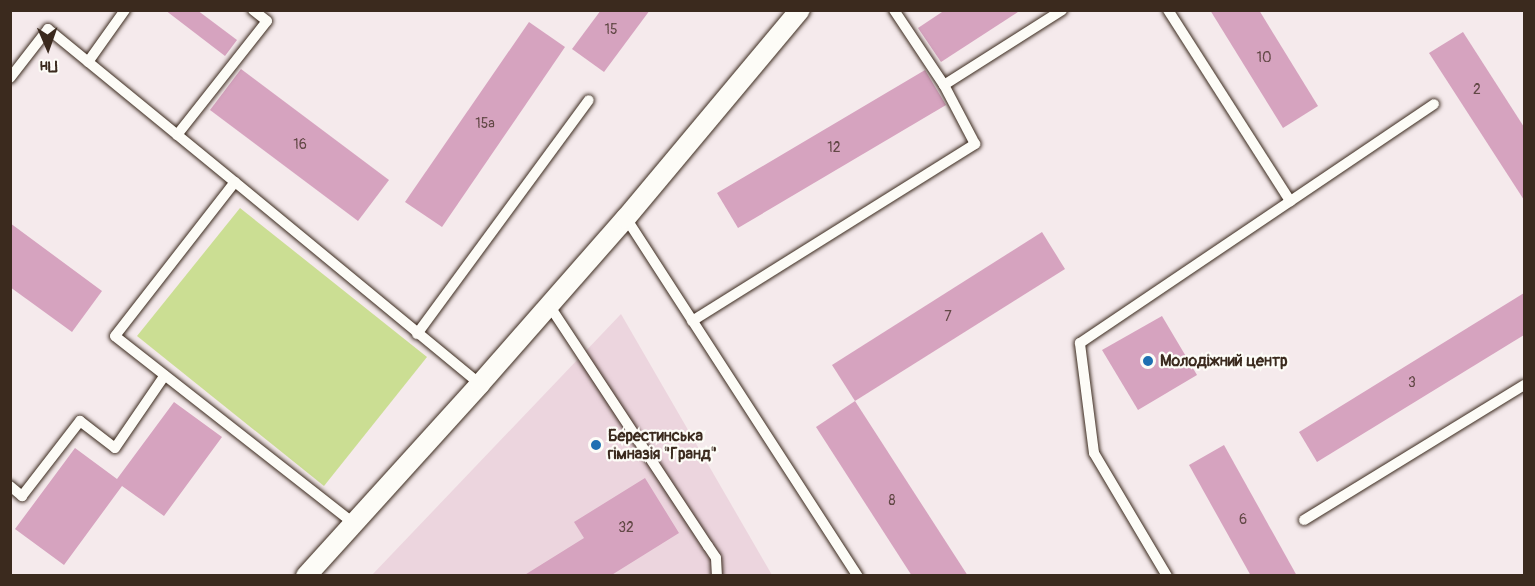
<!DOCTYPE html>
<meta charset="utf-8">
<style>
body{margin:0}
#map{position:relative;width:1535px;height:586px;overflow:hidden;background:#f5eaec;font-family:Pangolin,sans-serif}
div>[style]{position:absolute}
.built>*{inset:0;background:#ecd5de}
.green>*{inset:0;background:#cbde93}
.building>*{inset:0;background:#d6a3bf}
.roads{filter:drop-shadow(0 0 2px #3b2a1e) drop-shadow(0 0 2px #3b2a1e)}
.lane>*{height:10px;margin:-5px;padding:0 5px;transform-origin:5px;border-radius:5px;background:#fdfcf7}
.street>*{height:20px;margin:-10px;padding:0 10px;transform-origin:10px;border-radius:10px;background:#fdfcf7}
.dots>*{width:16px;height:16px;translate:-50% -50%;box-sizing:border-box;border:3px solid #fdfcf7;border-radius:50%}
span{translate:-50% -50%;white-space:nowrap;text-align:center;line-height:1.15;-webkit-text-stroke:4.5px #fdfcf7;paint-order:stroke}
.number-label{font-size:14px;color:#624846}
.number-label span{-webkit-text-stroke-width:0}
.poi-label{font-size:16px;color:#3b2a1e;font-weight:700}
.left{translate:0 -50%;text-align:left}
.frame{position:absolute;inset:0;border:12px solid #3b2a1e;pointer-events:none}
.north{position:absolute;left:18px;top:18px;width:60px;height:60px;-webkit-text-stroke:4px #fdfcf7;paint-order:stroke;rotate:178deg;font-size:16px;font-weight:700;line-height:24px;text-align:center;color:#3b2a1e}
.north::after{content:'';display:block;margin:auto;width:21px;height:27px;background:#3b2a1e;clip-path:polygon(50% 0,100% 100%,50% 72%,0 100%)}
</style>
<div id="map">
<div class="built">
<i style="clip-path:polygon(621px 314px,772px 575px,371px 576px)"></i>
</div>
<div class="green">
<i style="clip-path:polygon(240px 208px,427px 357px,324px 486px,137px 336px)"></i>
</div>
<div class="building">
<i style="clip-path:polygon(165px 10px,197px 10px,237px 40px,225px 56px)"></i>
<i style="clip-path:polygon(601px 10px,650px 10px,604px 72px,572px 49px)"></i>
<i style="clip-path:polygon(945px 10px,1021px 10px,941px 62px,918px 28px)"></i>
<i style="clip-path:polygon(1210px 10px,1259px 10px,1318px 106px,1283px 128px)"></i>
<i style="clip-path:polygon(529px 22px,565px 47px,442px 227px,405px 202px)"></i>
<i style="clip-path:polygon(1463px 32px,1524px 127px,1524px 200px,1429px 53px)"></i>
<i style="clip-path:polygon(241px 69px,389px 180px,358px 221px,210px 110px)"></i>
<i style="clip-path:polygon(925px 70px,946px 105px,738px 228px,717px 193px)"></i>
<i style="clip-path:polygon(10px 223px,102px 291px,72px 332px,10px 287px)"></i>
<i style="clip-path:polygon(1042px 232px,1065px 269px,855px 401px,832px 365px)"></i>
<i style="clip-path:polygon(1524px 293px,1524px 335px,1317px 462px,1299px 432px)"></i>
<i style="clip-path:polygon(1162px 316px,1197px 375px,1138px 410px,1102px 350px)"></i>
<i style="clip-path:polygon(855px 401px,968px 576px,912px 576px,816px 427px)"></i>
<i style="clip-path:polygon(174px 402px,222px 437px,164px 516px,122px 486px,64px 565px,15px 529px,75px 448px,117px 479px)"></i>
<i style="clip-path:polygon(1224px 445px,1297px 576px,1251px 576px,1189px 465px)"></i>
<i style="clip-path:polygon(645px 478px,679px 533px,610px 576px,523px 576px,584px 538px,574px 522px)"></i>
</div>
<div class="roads">
<div class="lane">
<i style="left:894px;top:10px;width:90px;rotate:56.3deg"></i>
<i style="left:944px;top:85px;width:140px;rotate:-32.4deg"></i>
<i style="left:1168px;top:10px;width:227px;rotate:57.4deg"></i>
<i style="left:88px;top:62px;width:64px;rotate:-54.6deg"></i>
<i style="left:10px;top:78px;width:62px;rotate:-52.2deg"></i>
<i style="left:48px;top:29px;width:242px;rotate:39.3deg"></i>
<i style="left:177px;top:135px;width:145px;rotate:-51.7deg"></i>
<i style="left:267px;top:21px;width:18px;rotate:-142deg"></i>
<i style="left:626px;top:218px;width:427px;rotate:57.1deg"></i>
<i style="left:549px;top:305px;width:289px;rotate:56.6deg"></i>
<i style="left:708px;top:546px;width:14px;rotate:56deg"></i>
<i style="left:716px;top:558px;width:18px;rotate:87deg"></i>
<i style="left:692px;top:321px;width:334px;rotate:-32deg"></i>
<i style="left:975px;top:144px;width:67px;rotate:-117.7deg"></i>
<i style="left:417px;top:334px;width:290px;rotate:-53.7deg"></i>
<i style="left:10px;top:486px;width:16px;rotate:40deg"></i>
<i style="left:22px;top:496px;width:95px;rotate:-52.3deg"></i>
<i style="left:80px;top:421px;width:44px;rotate:37.6deg"></i>
<i style="left:115px;top:448px;width:88px;rotate:-55.6deg"></i>
<i style="left:1304px;top:520px;width:258px;rotate:-31.5deg"></i>
<i style="left:352px;top:522px;width:301px;rotate:-141.9deg"></i>
<i style="left:115px;top:336px;width:195px;rotate:-52.1deg"></i>
<i style="left:235px;top:182px;width:318px;rotate:39.5deg"></i>
<i style="left:1167px;top:576px;width:143px;rotate:-120.7deg"></i>
<i style="left:1094px;top:453px;width:111px;rotate:-97.3deg"></i>
<i style="left:1080px;top:343px;width:427px;rotate:-34deg"></i>
</div>
<div class="street">
<i style="left:306px;top:576px;width:259px;rotate:-47.8deg"></i>
<i style="left:480px;top:384px;width:221px;rotate:-48.7deg"></i>
<i style="left:626px;top:218px;width:271px;rotate:-50.1deg"></i>
</div>
</div>
<div class="dots">
<i style="left:1148px;top:361px;background:#1f6fb2"></i>
<i style="left:596px;top:445px;background:#1f6fb2"></i>
</div>
<div class="number-label">
<span style="left:611px;top:30px">15</span>
<span style="left:1264px;top:58px">10</span>
<span style="left:1477px;top:90px">2</span>
<span style="left:485px;top:124px">15а</span>
<span style="left:300px;top:145px">16</span>
<span style="left:834px;top:148px">12</span>
<span style="left:948px;top:317px">7</span>
<span style="left:1412px;top:383px">3</span>
<span style="left:892px;top:501px">8</span>
<span style="left:1243px;top:520px">6</span>
<span style="left:626px;top:528px">32</span>
</div>
<div class="poi-label">
<span class="left" style="left:1160px;top:361px">Молодіжний центр</span>
<span class="left" style="left:608px;top:445px">Берестинська<br>гімназія "Гранд"</span>
</div>
<div class="frame"></div>
<div class="north">Пн</div>
</div>
